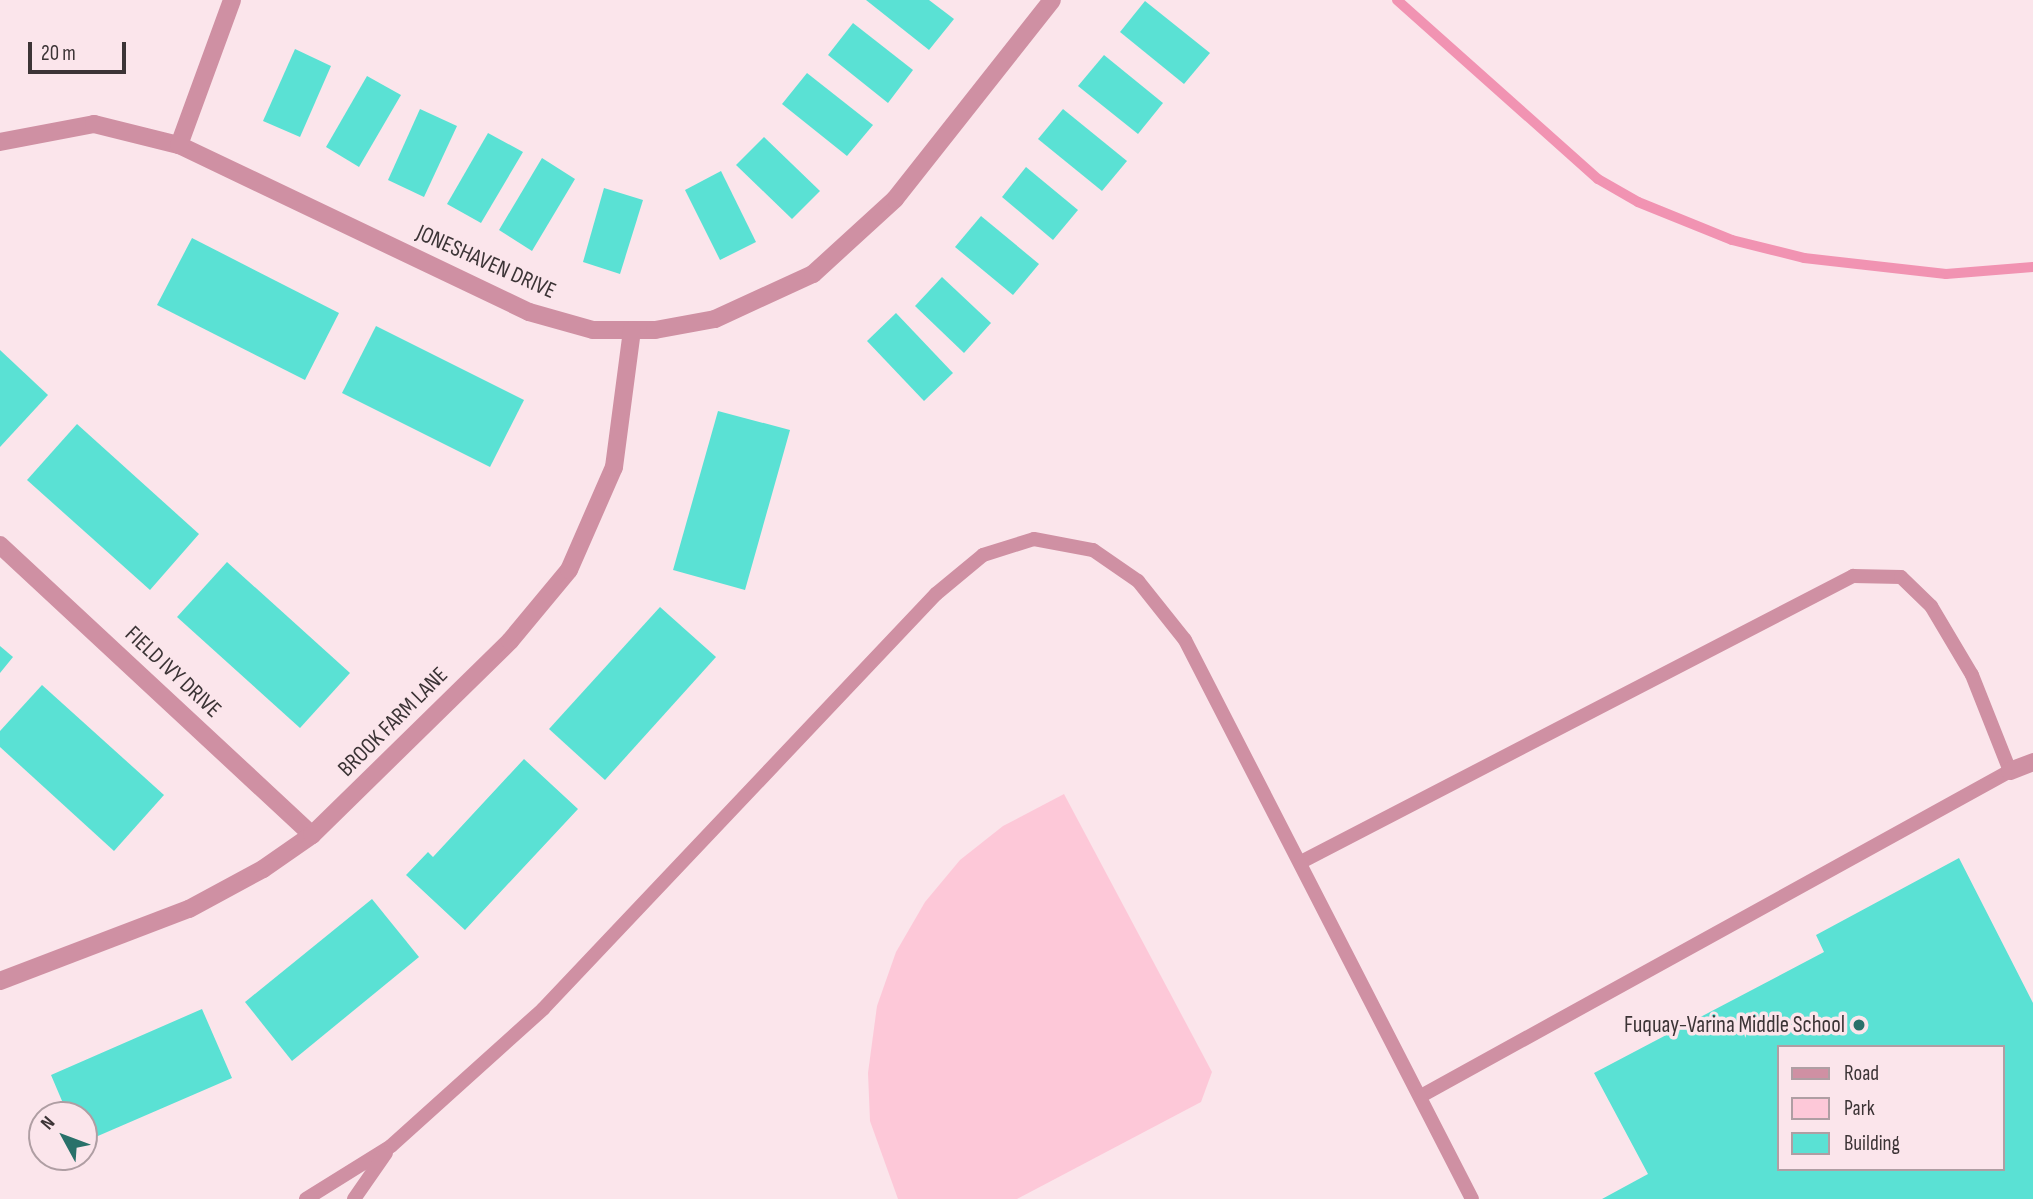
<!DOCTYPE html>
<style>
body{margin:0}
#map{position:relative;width:2033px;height:1199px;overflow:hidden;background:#fbe5eb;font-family:"Sofia Sans Condensed",sans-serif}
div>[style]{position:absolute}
.green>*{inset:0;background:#fdc8d8}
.stream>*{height:10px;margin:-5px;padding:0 5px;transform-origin:5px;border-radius:5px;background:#f193b2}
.building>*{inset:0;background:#5ae1d4}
.lane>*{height:14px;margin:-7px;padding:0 7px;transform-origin:7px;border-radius:7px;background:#cf90a3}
.street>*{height:18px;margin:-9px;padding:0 9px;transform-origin:9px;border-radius:9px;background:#cf90a3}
.dots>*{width:19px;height:19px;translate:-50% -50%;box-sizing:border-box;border:4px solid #fbe5eb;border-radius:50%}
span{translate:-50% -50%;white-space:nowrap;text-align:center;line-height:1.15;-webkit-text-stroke:7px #fbe5eb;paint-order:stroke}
.street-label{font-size:23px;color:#3c3436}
.poi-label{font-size:23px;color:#3c3436}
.right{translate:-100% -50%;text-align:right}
.legend{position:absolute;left:1777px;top:1045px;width:228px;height:126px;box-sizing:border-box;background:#fbe5eb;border:2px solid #af9ea3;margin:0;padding:9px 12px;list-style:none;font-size:21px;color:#3c3436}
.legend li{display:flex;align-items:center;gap:14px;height:35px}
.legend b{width:35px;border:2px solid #af9ea3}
.north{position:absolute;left:28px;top:1101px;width:70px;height:70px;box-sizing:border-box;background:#fbe5eb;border:2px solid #af9ea3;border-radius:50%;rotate:311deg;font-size:19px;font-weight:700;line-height:28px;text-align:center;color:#3c3436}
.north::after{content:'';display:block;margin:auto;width:24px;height:32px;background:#29716a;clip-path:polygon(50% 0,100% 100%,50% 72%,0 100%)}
.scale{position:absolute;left:28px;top:42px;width:98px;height:32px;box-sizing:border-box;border:4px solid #3c3436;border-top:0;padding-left:9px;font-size:21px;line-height:24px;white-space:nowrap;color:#3c3436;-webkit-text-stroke:5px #fbe5eb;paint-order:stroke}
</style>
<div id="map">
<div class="green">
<i style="clip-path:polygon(1064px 794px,1212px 1072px,1201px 1102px,1017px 1199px,898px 1199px,870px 1121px,868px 1073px,877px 1006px,896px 952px,925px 902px,960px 860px,1003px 826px)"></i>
</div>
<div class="stream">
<i style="left:1397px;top:0;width:269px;rotate:41.7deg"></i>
<i style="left:1598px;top:179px;width:46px;rotate:29.9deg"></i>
<i style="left:1638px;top:202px;width:101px;rotate:22deg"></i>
<i style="left:1732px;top:240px;width:74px;rotate:14deg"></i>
<i style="left:1804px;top:258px;width:143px;rotate:6.4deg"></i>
<i style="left:1946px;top:274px;width:87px;rotate:-4.6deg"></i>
</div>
<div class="building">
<i style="clip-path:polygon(866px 0,929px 0,954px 19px,929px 50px)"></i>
<i style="clip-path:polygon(1145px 1px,1210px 53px,1184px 84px,1120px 32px)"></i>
<i style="clip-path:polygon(853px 23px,913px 70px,888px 103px,828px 55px)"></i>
<i style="clip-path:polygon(295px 49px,331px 66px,300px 137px,263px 121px)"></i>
<i style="clip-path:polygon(1104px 55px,1163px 103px,1138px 134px,1078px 86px)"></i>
<i style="clip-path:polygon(807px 73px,873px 125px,847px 156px,782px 104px)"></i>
<i style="clip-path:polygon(367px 76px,401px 95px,359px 167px,326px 147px)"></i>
<i style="clip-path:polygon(420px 109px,457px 126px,424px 197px,388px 180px)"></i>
<i style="clip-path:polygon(1063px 109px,1127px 161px,1102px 191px,1038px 139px)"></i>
<i style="clip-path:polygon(488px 133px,523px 152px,481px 223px,447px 204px)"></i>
<i style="clip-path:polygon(764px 137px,820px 191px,792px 219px,736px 165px)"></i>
<i style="clip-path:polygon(542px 158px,575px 179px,532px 251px,499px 230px)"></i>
<i style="clip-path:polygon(1026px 167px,1078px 210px,1053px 240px,1002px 197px)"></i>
<i style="clip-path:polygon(721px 171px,756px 242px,720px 260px,685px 190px)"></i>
<i style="clip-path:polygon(604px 188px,643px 200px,620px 274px,583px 262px)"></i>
<i style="clip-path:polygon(981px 216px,1039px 264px,1013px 295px,955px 247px)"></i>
<i style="clip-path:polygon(192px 238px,339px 313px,305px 380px,157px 305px)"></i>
<i style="clip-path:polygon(942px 277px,991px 323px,964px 353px,915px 306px)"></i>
<i style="clip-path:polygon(896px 313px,953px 373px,924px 401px,867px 341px)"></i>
<i style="clip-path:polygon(376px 326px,524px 400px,490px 467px,342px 393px)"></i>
<i style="clip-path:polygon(0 350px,48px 395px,0 447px)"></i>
<i style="clip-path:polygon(718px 411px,790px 430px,745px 590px,673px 570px)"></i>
<i style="clip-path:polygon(77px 424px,199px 534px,150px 590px,27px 480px)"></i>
<i style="clip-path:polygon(227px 562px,350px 673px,300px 728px,177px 617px)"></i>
<i style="clip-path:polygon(660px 607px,716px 657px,605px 780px,549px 729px)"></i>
<i style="clip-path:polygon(0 646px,13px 657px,0 673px)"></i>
<i style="clip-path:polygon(42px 685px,164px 795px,114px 851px,0 747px,0 731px)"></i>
<i style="clip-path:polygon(524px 759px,578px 809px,465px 930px,406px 875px,428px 852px,433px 857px)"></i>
<i style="clip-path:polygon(evenodd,1959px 858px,2033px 1003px,2033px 1199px,1602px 1199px,1648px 1174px,1594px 1073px,1824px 952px,1816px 935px,1959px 858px,1779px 1047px,2003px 1047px,2003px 1169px,1779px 1169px,1779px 1047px)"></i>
<i style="clip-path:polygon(372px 899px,419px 957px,292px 1061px,245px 1002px)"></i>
<i style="clip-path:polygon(202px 1009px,232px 1078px,84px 1142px,84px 1115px,68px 1115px,51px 1075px)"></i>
</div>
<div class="lane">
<i style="left:1301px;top:862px;width:622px;rotate:-27.39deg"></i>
<i style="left:1853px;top:576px;width:48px;rotate:1.2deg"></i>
<i style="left:1901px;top:577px;width:42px;rotate:44deg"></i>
<i style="left:1931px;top:606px;width:80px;rotate:59.3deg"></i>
<i style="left:1972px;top:675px;width:103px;rotate:68.4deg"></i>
<i style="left:2010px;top:771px;width:673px;rotate:151.11deg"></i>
<i style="left:306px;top:1199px;width:100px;rotate:-31.9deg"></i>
<i style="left:391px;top:1146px;width:205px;rotate:-42deg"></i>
<i style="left:543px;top:1009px;width:572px;rotate:-46.56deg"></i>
<i style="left:936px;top:594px;width:61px;rotate:-39.7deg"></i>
<i style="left:983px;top:555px;width:53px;rotate:-17.4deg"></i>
<i style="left:1034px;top:539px;width:60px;rotate:10.6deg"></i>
<i style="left:1093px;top:550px;width:55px;rotate:34.6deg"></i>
<i style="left:1138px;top:581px;width:75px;rotate:51.5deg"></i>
<i style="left:1185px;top:640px;width:628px;rotate:62.82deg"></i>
<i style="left:354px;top:1199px;width:56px;rotate:-55.2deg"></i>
</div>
<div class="street">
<i style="left:0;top:142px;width:96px;rotate:-10.8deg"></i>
<i style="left:94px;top:124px;width:88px;rotate:13.9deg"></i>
<i style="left:179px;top:145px;width:388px;rotate:25.5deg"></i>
<i style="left:529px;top:312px;width:66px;rotate:15.7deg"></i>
<i style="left:593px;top:330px;width:62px"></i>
<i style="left:655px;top:330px;width:61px;rotate:-10.4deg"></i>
<i style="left:715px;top:319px;width:108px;rotate:-24.7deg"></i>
<i style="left:813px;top:274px;width:111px;rotate:-42.4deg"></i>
<i style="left:895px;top:199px;width:253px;rotate:-51.7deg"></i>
<i style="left:179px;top:145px;width:154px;rotate:-69.9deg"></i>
<i style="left:0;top:545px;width:426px;rotate:42.9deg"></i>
<i style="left:2010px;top:771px;width:25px;rotate:-21deg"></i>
<i style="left:0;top:981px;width:202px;rotate:-20.9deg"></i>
<i style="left:189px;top:909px;width:84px;rotate:-28.4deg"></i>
<i style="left:263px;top:869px;width:60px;rotate:-34.8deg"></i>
<i style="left:312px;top:835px;width:277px;rotate:-44.4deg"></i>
<i style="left:510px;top:641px;width:92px;rotate:-50.3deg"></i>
<i style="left:569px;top:570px;width:112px;rotate:-66.4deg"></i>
<i style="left:614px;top:467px;width:138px;rotate:-82.5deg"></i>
</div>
<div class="dots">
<i style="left:1859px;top:1025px;background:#29716a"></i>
</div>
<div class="street-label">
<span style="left:486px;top:262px;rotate:24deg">JONESHAVEN DRIVE</span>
<span style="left:173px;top:672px;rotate:43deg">FIELD IVY DRIVE</span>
<span style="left:393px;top:722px;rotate:-45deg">BROOK FARM LANE</span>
</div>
<div class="poi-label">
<span class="right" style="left:1845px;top:1025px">Fuquay-Varina Middle School</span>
</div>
<ul class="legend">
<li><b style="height:9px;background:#cf90a3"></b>Road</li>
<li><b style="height:19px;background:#fdc8d8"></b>Park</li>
<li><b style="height:19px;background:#5ae1d4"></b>Building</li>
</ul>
<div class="north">N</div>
<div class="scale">20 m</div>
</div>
